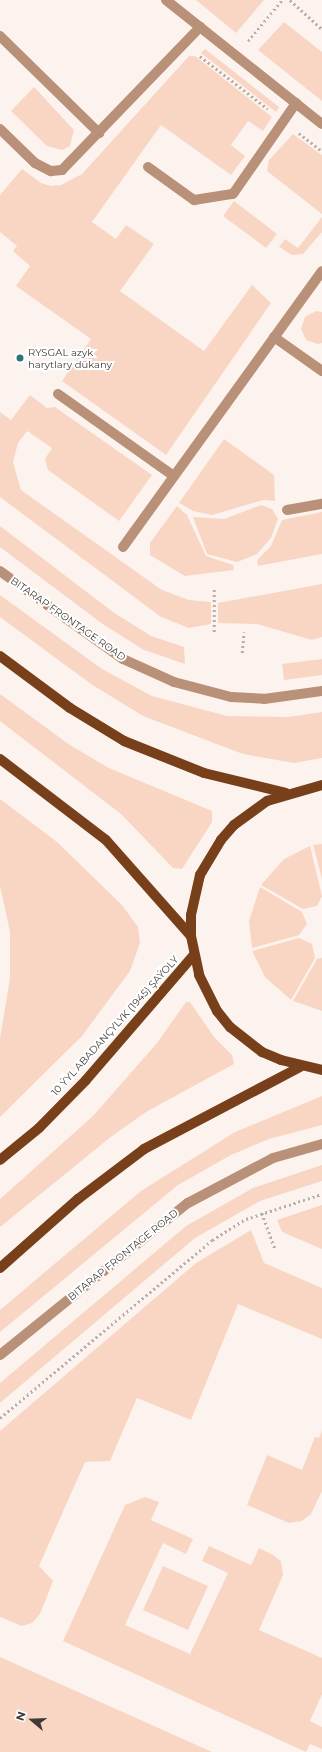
<!DOCTYPE html>
<meta charset="utf-8">
<style>
body{margin:0}
#map{position:relative;width:322px;height:1752px;overflow:hidden;background:#fdf3ee;font-family:Montserrat,sans-serif}
div>[style]{position:absolute}
.green>*{inset:0;background:#f8d6c3}
.path>*{height:2.5px;margin-top:-1.25px;transform-origin:0;background:repeating-linear-gradient(90deg,#b7aeaa 0 2px,transparent 0 5px)}
.minor>*{height:10px;margin:-5px;padding:0 5px;transform-origin:5px;border-radius:5px;background:#b99078}
.major>*{height:10px;margin:-5px;padding:0 5px;transform-origin:5px;border-radius:5px;background:#77401b}
.dots>*{width:11px;height:11px;translate:-50% -50%;box-sizing:border-box;border:2px solid #fff;border-radius:50%}
span{translate:-50% -50%;white-space:nowrap;text-align:center;line-height:1.15;-webkit-text-stroke:4px #fff;paint-order:stroke}
.poi-label{font-size:10px;color:#413b38}
.left{translate:0 -50%;text-align:left}
.street-label{font-size:10px;color:#413b38}
.north{position:absolute;left:12px;top:1700px;width:40px;height:40px;-webkit-text-stroke:3px #fff;paint-order:stroke;rotate:289deg;font-size:11px;font-weight:700;line-height:16px;text-align:center;color:#413b38}
.north::after{content:'';display:block;margin:auto;width:14px;height:18px;background:#413b38;clip-path:polygon(50% 0,100% 100%,50% 72%,0 100%)}
</style>
<div id="map">
<div class="green">
<i style="clip-path:polygon(196px 0,264px 0,236px 33px)"></i>
<i style="clip-path:polygon(284px 22px,322px 52px,322px 101px,258px 50px)"></i>
<i style="clip-path:polygon(205px 49px,279px 107px,276px 112px,201px 53px)"></i>
<i style="clip-path:polygon(189px 56px,195px 56px,272px 117px,263px 131px,248px 121px,231px 145px,245px 156px,231px 175px,161px 125px,92px 222px,116px 239px,126px 225px,154px 244px,120px 291px,204px 351px,252px 285px,271px 303px,166px 455px,62px 381px,91px 339px,16px 286px,30px 266px,13px 251px,17px 246px,0 232px,0 195px,22px 169px,41px 183px,51px 186px,61px 185px,82px 174px)"></i>
<i style="clip-path:polygon(34px 87px,74px 130px,70px 146px,62px 150px,47px 146px,11px 111px)"></i>
<i style="clip-path:polygon(293px 134px,322px 155px,322px 214px,267px 171px,269px 160px)"></i>
<i style="clip-path:polygon(234px 201px,277px 234px,266px 248px,223px 216px)"></i>
<i style="clip-path:polygon(322px 217px,322px 232px,303px 254px,292px 255px,279px 247px,285px 239px,298px 248px)"></i>
<i style="clip-path:polygon(316px 311px,322px 312px,322px 343px,318px 344px,306px 340px,301px 329px,305px 317px)"></i>
<i style="clip-path:polygon(30px 395px,47px 408px,55px 407px,152px 475px,119px 521px,48px 470px,45px 459px,52px 448px,27px 431px,18px 443px,13px 462px,21px 490px,162px 590px,189px 600px,211px 602px,211px 624px,189px 628px,161px 617px,0 497px,0 412px,11px 420px)"></i>
<i style="clip-path:polygon(224px 439px,274px 475px,275px 501px,263px 500px,212px 515px,193px 511px,179px 503px)"></i>
<i style="clip-path:polygon(261px 505px,272px 509px,278px 519px,271px 538px,257px 554px,237px 562px,207px 554px,193px 517px,224px 519px)"></i>
<i style="clip-path:polygon(177px 506px,187px 515px,206px 556px,233px 565px,234px 570px,185px 576px,150px 555px,150px 543px)"></i>
<i style="clip-path:polygon(322px 512px,322px 554px,258px 566px,257px 560px,271px 546px,282px 520px)"></i>
<i style="clip-path:polygon(0 526px,113px 612px,151px 636px,184px 647px,185px 664px,144px 650px,104px 625px,0 547px)"></i>
<i style="clip-path:polygon(322px 584px,322px 637px,312px 640px,257px 624px,218px 623px,218px 603px)"></i>
<i style="clip-path:polygon(0 595px,102px 669px,152px 696px,227px 716px,288px 717px,322px 712px,322px 758px,294px 763px,243px 754px,143px 716px,91px 684px,0 617px)"></i>
<i style="clip-path:polygon(322px 659px,322px 675px,284px 680px,282px 664px)"></i>
<i style="clip-path:polygon(0 694px,70px 745px,109px 768px,212px 811px,212px 822px,182px 869px,173px 868px,121px 814px,0 721px)"></i>
<i style="clip-path:polygon(0 799px,57px 842px,122px 905px,138px 927px,140px 943px,130px 971px,82px 1036px,0 1117px,0 1038px,10px 978px,10px 932px,0 886px)"></i>
<i style="clip-path:polygon(322px 844px,322px 879px,313px 845px)"></i>
<i style="clip-path:polygon(310px 846px,322px 896px,317px 906px,303px 909px,261px 885px,284px 859px)"></i>
<i style="clip-path:polygon(260px 887px,302px 912px,307px 924px,299px 935px,252px 948px,249px 921px)"></i>
<i style="clip-path:polygon(299px 938px,312px 944px,315px 958px,291px 1000px,265px 977px,252px 951px)"></i>
<i style="clip-path:polygon(322px 958px,322px 1011px,293px 1001px,317px 959px)"></i>
<i style="clip-path:polygon(186px 1002px,190px 1002px,214px 1037px,232px 1055px,234px 1064px,146px 1112px,112px 1136px,0 1227px,0 1199px,93px 1116px,157px 1043px)"></i>
<i style="clip-path:polygon(322px 1096px,322px 1125px,269px 1139px,231px 1155px,178px 1185px,0 1332px,0 1310px,141px 1191px,235px 1132px)"></i>
<i style="clip-path:polygon(322px 1165px,322px 1181px,260px 1201px,195px 1238px,0 1403px,0 1383px,186px 1226px,253px 1188px)"></i>
<i style="clip-path:polygon(322px 1205px,322px 1249px,282px 1232px,277px 1220px)"></i>
<i style="clip-path:polygon(251px 1230px,264px 1263px,322px 1288px,322px 1339px,238px 1304px,191px 1420px,137px 1398px,110px 1461px,85px 1462px,39px 1566px,53px 1581px,40px 1614px,32px 1623px,22px 1626px,0 1617px,0 1431px,196px 1263px)"></i>
<i style="clip-path:polygon(322px 1431px,322px 1491px,311px 1514px,302px 1521px,289px 1523px,247px 1505px,267px 1455px,302px 1470px,315px 1437px,319px 1438px)"></i>
<i style="clip-path:polygon(145px 1497px,159px 1502px,151px 1520px,193px 1539px,186px 1554px,163px 1543px,125px 1625px,190px 1654px,228px 1573px,202px 1561px,209px 1546px,251px 1565px,259px 1548px,273px 1555px,281px 1561px,283px 1575px,259px 1630px,322px 1658px,322px 1694px,310px 1721px,322px 1727px,322px 1749px,310px 1744px,306px 1752px,63px 1641px,125px 1505px)"></i>
<i style="clip-path:polygon(163px 1566px,208px 1586px,188px 1630px,143px 1610px)"></i>
<i style="clip-path:polygon(0 1657px,212px 1752px,0 1752px)"></i>
</div>
<div class="path">
<i style="left:290px;top:0;width:43px;rotate:42.2deg"></i>
<i style="left:248px;top:41px;width:53px;rotate:-50.3deg"></i>
<i style="left:200px;top:56px;width:86px;rotate:37.9deg"></i>
<i style="left:299px;top:133px;width:29px;rotate:38deg"></i>
<i style="left:214px;top:632px;width:43px;rotate:-90deg"></i>
<i style="left:242px;top:653px;width:21px;rotate:-85deg"></i>
<i style="left:262px;top:1213px;width:38px;rotate:70deg"></i>
<i style="left:0;top:1418px;width:277px;rotate:-40deg"></i>
<i style="left:212px;top:1240px;width:40px;rotate:-32deg"></i>
<i style="left:246px;top:1219px;width:80px;rotate:-18.2deg"></i>
</div>
<div class="minor">
<i style="left:166px;top:0;width:199px;rotate:38.5deg"></i>
<i style="left:0;top:36px;width:139px;rotate:44.4deg"></i>
<i style="left:0;top:129px;width:49px;rotate:44.2deg"></i>
<i style="left:35px;top:163px;width:18px;rotate:27deg"></i>
<i style="left:51px;top:171px;width:11px;rotate:-5deg"></i>
<i style="left:62px;top:170px;width:199px;rotate:-46deg"></i>
<i style="left:148px;top:167px;width:57px;rotate:35.7deg"></i>
<i style="left:194px;top:200px;width:39px;rotate:-9deg"></i>
<i style="left:233px;top:194px;width:111px;rotate:-55.3deg"></i>
<i style="left:274px;top:337px;width:59px;rotate:35.3deg"></i>
<i style="left:58px;top:394px;width:142px;rotate:35.3deg"></i>
<i style="left:287px;top:510px;width:36px;rotate:-10deg"></i>
<i style="left:123px;top:547px;width:340px;rotate:-54.2deg"></i>
<i style="left:0;top:571px;width:151px;rotate:35.6deg"></i>
<i style="left:123px;top:659px;width:56px;rotate:24.3deg"></i>
<i style="left:174px;top:682px;width:59px;rotate:14.7deg"></i>
<i style="left:231px;top:697px;width:33px;rotate:3deg"></i>
<i style="left:264px;top:699px;width:59px;rotate:-7.9deg"></i>
<i style="left:0;top:1355px;width:242px;rotate:-39deg"></i>
<i style="left:188px;top:1203px;width:96px;rotate:-27.9deg"></i>
<i style="left:273px;top:1158px;width:51px;rotate:-15.9deg"></i>
</div>
<div class="major">
<i style="left:0;top:656px;width:87px;rotate:36.6deg"></i>
<i style="left:70px;top:708px;width:63px;rotate:31.4deg"></i>
<i style="left:124px;top:741px;width:86px;rotate:21.8deg"></i>
<i style="left:204px;top:773px;width:84px;rotate:13.7deg"></i>
<i style="left:0;top:759px;width:133px;rotate:37.4deg"></i>
<i style="left:106px;top:840px;width:128px;rotate:48.5deg"></i>
<i style="left:322px;top:785px;width:57px;rotate:163.8deg"></i>
<i style="left:267px;top:801px;width:41px;rotate:144deg"></i>
<i style="left:234px;top:825px;width:20px;rotate:131deg"></i>
<i style="left:221px;top:840px;width:41px;rotate:121deg"></i>
<i style="left:200px;top:875px;width:41px;rotate:102.7deg"></i>
<i style="left:191px;top:915px;width:21px;rotate:90deg"></i>
<i style="left:191px;top:936px;width:40px;rotate:78deg"></i>
<i style="left:199px;top:975px;width:40px;rotate:63.4deg"></i>
<i style="left:217px;top:1011px;width:21px;rotate:51deg"></i>
<i style="left:230px;top:1027px;width:41px;rotate:38deg"></i>
<i style="left:262px;top:1052px;width:21px;rotate:23deg"></i>
<i style="left:281px;top:1060px;width:42px;rotate:13.7deg"></i>
<i style="left:0;top:1160px;width:50px;rotate:-39.4deg"></i>
<i style="left:39px;top:1128px;width:67px;rotate:-45.6deg"></i>
<i style="left:86px;top:1080px;width:164px;rotate:-49.2deg"></i>
<i style="left:0;top:1268px;width:104px;rotate:-41.5deg"></i>
<i style="left:78px;top:1199px;width:83px;rotate:-37.1deg"></i>
<i style="left:144px;top:1149px;width:176px;rotate:-27.7deg"></i>
</div>
<div class="dots">
<i style="left:20px;top:358px;background:#2b757a"></i>
</div>
<div class="poi-label">
<span class="left" style="left:28px;top:358px">RYSGAL azyk<br>harytlary dükany</span>
</div>
<div class="street-label">
<span style="left:68px;top:619px;rotate:35deg">BITARAP FRONTAGE ROAD</span>
<span style="left:115px;top:1026px;rotate:-48deg">10 ÝYL ABADANÇYLYK (1945) ŞAÝOLY</span>
<span style="left:123px;top:1255px;rotate:-39deg">BITARAP FRONTAGE ROAD</span>
</div>
<div class="north">N</div>
</div>
